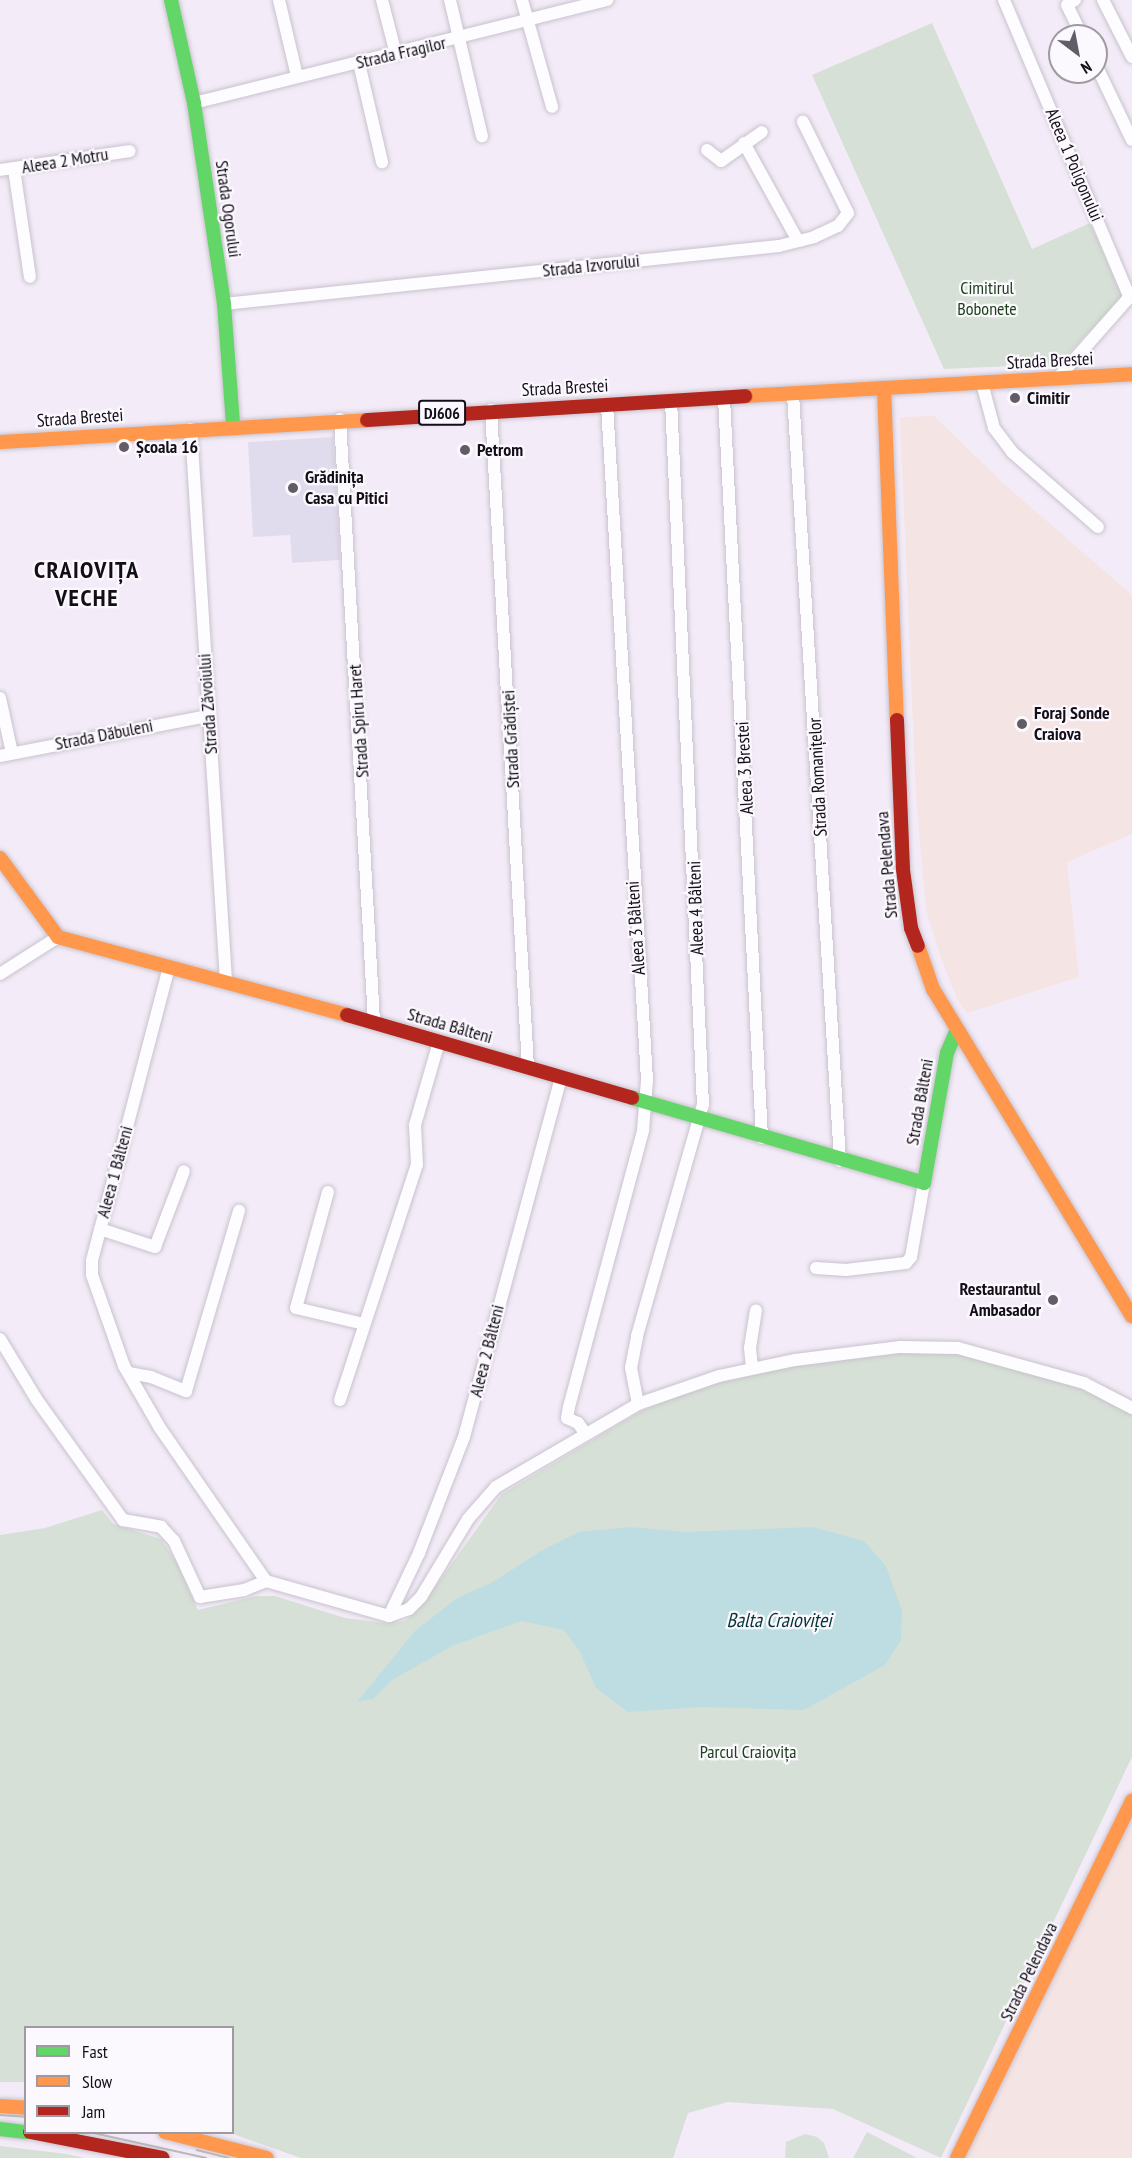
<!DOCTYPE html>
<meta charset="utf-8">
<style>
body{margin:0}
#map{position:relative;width:1132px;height:2158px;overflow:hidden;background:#f3ecf8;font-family:"PT Sans Narrow",sans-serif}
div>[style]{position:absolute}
.commercial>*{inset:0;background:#f4e4e3}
.education>*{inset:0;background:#e1dced}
.green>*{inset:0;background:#d6e0d6}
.water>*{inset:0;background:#bddde2}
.roads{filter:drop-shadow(0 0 2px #c9c2cd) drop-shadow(0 0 2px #c9c2cd)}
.street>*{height:12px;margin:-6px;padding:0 6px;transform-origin:6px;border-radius:6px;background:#fdfcfe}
.fast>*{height:14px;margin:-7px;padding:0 7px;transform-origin:7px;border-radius:7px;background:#63d668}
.slow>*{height:14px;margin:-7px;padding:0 7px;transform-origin:7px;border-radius:7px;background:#ff974d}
.jam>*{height:14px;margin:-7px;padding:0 7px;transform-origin:7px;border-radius:7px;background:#b3261e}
.tram>*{height:1.5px;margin:-0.75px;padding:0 0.75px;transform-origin:0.75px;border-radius:0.75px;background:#b9b7ba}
.dots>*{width:16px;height:16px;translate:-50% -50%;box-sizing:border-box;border:3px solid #fbf8fe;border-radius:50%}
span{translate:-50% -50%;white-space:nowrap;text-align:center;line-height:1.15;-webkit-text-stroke:4.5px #fbf8fe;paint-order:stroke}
.shield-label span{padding:2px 4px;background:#fbf8fe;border:2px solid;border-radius:4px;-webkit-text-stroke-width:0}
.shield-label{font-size:16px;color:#140e18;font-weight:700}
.street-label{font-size:18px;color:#140e18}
.park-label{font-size:18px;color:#1c4219}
.poi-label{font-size:18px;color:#140e18;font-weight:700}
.left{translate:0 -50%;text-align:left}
.right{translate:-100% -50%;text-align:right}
.water-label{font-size:20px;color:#033536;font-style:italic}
.district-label{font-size:24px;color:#140e18;font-weight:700;letter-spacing:1.5px}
.legend{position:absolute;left:24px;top:2026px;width:210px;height:108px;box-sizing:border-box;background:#fbf8fe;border:2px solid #9f9aa2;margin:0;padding:8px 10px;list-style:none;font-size:18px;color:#140e18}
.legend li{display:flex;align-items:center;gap:12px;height:30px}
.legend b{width:30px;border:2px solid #9f9aa2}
.north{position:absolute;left:1048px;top:24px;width:60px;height:60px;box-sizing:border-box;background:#fbf8fe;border:2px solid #9f9aa2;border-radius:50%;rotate:148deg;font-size:16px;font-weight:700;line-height:24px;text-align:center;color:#140e18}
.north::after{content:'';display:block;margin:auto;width:21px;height:27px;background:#625c66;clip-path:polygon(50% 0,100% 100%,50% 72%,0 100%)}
</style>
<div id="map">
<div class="commercial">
<i style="clip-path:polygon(934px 416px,1003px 483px,1132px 595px,1132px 834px,1067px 862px,1079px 977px,967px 1013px,957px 999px,941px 958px,926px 910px,916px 797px,900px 417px)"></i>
<i style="clip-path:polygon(1132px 1790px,1132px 2158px,961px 2158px)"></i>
</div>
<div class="education">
<i style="clip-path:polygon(333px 437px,340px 560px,292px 563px,290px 535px,253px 537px,248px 442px)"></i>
</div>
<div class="green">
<i style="clip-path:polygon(932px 23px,1032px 249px,1090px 223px,1123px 297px,1058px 364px,944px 369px,812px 75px)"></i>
<i style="clip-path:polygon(901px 1353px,957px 1354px,1086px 1389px,1132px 1414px,1132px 1757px,941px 2158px,833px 2109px,728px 2102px,688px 2113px,673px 2158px,301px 2158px,230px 2133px,232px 2028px,26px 2028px,25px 2082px,0 2082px,0 1535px,45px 1528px,102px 1510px,113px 1524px,161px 1539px,176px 1561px,198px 1610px,256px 1596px,275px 1596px,345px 1618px,385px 1623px,405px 1621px,419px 1609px,502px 1494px,641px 1411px,692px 1390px,751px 1375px,795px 1365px)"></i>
<i style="clip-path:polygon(867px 2132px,917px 2158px,853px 2158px)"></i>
<i style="clip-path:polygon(805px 2134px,817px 2137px,824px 2143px,829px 2158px,785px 2158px,786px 2142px)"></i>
<i style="clip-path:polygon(0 2146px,67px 2154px,85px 2158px,0 2158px)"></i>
</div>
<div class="water">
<i style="clip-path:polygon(630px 1527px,686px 1532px,813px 1527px,864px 1541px,886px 1566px,902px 1611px,901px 1640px,885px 1665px,804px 1710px,701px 1707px,628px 1712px,596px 1688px,580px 1652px,564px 1630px,521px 1621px,452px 1646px,392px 1680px,373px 1699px,357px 1702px,415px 1631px,457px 1598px,493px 1582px,541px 1551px,579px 1532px)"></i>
</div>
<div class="roads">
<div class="street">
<i style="left:279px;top:0;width:78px;rotate:76.7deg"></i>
<i style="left:382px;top:0;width:56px;rotate:75.5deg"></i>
<i style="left:450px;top:0;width:140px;rotate:76.8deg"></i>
<i style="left:522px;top:0;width:111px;rotate:74.3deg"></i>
<i style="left:1004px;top:0;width:321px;rotate:67.1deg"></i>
<i style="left:1075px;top:0;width:9px;rotate:148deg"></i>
<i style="left:1067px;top:5px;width:34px;rotate:64deg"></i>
<i style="left:1103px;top:0;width:64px;rotate:63deg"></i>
<i style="left:359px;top:63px;width:102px;rotate:76.9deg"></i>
<i style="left:1096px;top:65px;width:83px;rotate:64.4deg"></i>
<i style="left:194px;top:103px;width:426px;rotate:-14deg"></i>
<i style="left:744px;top:143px;width:112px;rotate:61.1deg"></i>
<i style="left:707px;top:150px;width:18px;rotate:38deg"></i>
<i style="left:721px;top:161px;width:50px;rotate:-35.3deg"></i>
<i style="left:14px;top:169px;width:109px;rotate:81.6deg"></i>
<i style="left:0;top:170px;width:131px;rotate:-8.3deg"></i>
<i style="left:224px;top:304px;width:558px;rotate:-5.97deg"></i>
<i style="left:779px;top:246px;width:36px;rotate:-14deg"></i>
<i style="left:814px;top:237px;width:26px;rotate:-25deg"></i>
<i style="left:838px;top:226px;width:16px;rotate:-52deg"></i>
<i style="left:848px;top:213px;width:102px;rotate:-116.3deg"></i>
<i style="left:1058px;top:378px;width:112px;rotate:-48.6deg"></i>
<i style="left:982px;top:383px;width:47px;rotate:75.1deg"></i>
<i style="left:994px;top:428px;width:30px;rotate:53deg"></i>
<i style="left:1012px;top:452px;width:114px;rotate:41.1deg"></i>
<i style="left:793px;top:394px;width:768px;rotate:86.49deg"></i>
<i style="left:724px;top:398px;width:741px;rotate:87.06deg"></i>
<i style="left:491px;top:410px;width:659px;rotate:86.78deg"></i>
<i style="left:340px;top:419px;width:604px;rotate:86.77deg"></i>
<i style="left:191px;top:429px;width:552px;rotate:86.37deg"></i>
<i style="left:0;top:698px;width:56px;rotate:77.7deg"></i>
<i style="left:0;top:756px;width:212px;rotate:-10.9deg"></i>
<i style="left:169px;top:967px;width:304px;rotate:104.7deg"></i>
<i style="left:92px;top:1261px;width:14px;rotate:90deg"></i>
<i style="left:92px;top:1275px;width:96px;rotate:70.6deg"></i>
<i style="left:124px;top:1366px;width:72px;rotate:59.9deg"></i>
<i style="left:160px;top:1428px;width:186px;rotate:55.3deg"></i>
<i style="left:266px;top:1581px;width:128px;rotate:15.9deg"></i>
<i style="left:0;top:974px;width:69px;rotate:-32.5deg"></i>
<i style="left:328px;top:1192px;width:120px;rotate:105.4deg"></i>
<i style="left:296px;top:1308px;width:70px;rotate:13.2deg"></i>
<i style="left:100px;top:1229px;width:58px;rotate:18.1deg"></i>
<i style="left:155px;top:1247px;width:81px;rotate:-69.1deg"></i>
<i style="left:816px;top:1268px;width:30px;rotate:4deg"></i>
<i style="left:846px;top:1270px;width:60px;rotate:-6.7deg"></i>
<i style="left:906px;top:1263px;width:8px;rotate:-50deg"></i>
<i style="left:911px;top:1257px;width:75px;rotate:-80deg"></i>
<i style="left:0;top:1339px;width:71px;rotate:58.8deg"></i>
<i style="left:37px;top:1400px;width:148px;rotate:54.4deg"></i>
<i style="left:123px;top:1520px;width:39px;rotate:10deg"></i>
<i style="left:161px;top:1527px;width:19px;rotate:47deg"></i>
<i style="left:174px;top:1541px;width:62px;rotate:65.1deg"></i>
<i style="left:200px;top:1597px;width:45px;rotate:-9deg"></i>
<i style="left:244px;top:1590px;width:24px;rotate:-22deg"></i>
<i style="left:752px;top:1367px;width:19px;rotate:-96deg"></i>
<i style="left:750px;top:1348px;width:38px;rotate:-81deg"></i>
<i style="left:129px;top:1373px;width:22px;rotate:10deg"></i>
<i style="left:151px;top:1377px;width:38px;rotate:22deg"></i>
<i style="left:186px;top:1391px;width:188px;rotate:-73.6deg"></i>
<i style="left:340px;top:1400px;width:247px;rotate:-71.9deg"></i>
<i style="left:417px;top:1165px;width:40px;rotate:-92.9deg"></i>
<i style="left:415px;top:1125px;width:86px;rotate:-73.9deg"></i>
<i style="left:638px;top:1404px;width:37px;rotate:-101deg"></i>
<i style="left:631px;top:1368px;width:33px;rotate:-79deg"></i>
<i style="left:637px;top:1336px;width:240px;rotate:-74.1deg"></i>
<i style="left:703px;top:1105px;width:705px;rotate:-92.6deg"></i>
<i style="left:585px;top:1433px;width:12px;rotate:-125deg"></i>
<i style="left:578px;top:1423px;width:12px;rotate:-156deg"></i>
<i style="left:567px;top:1418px;width:11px;rotate:-80deg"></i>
<i style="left:569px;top:1407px;width:287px;rotate:-75deg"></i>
<i style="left:643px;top:1130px;width:50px;rotate:-85.4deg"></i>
<i style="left:647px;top:1080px;width:677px;rotate:-93.39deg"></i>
<i style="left:389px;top:1616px;width:21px;rotate:-19deg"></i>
<i style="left:409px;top:1609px;width:17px;rotate:-45deg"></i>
<i style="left:421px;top:1597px;width:91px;rotate:-58.9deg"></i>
<i style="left:468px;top:1519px;width:43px;rotate:-48.8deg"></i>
<i style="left:496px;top:1487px;width:164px;rotate:-30.3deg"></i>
<i style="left:638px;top:1404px;width:86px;rotate:-19.1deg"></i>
<i style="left:719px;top:1376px;width:78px;rotate:-11.9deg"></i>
<i style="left:795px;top:1360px;width:106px;rotate:-7.1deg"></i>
<i style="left:900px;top:1347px;width:58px;rotate:1deg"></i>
<i style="left:958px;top:1348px;width:131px;rotate:15.5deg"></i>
<i style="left:1084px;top:1383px;width:54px;rotate:27.5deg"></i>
<i style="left:389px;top:1616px;width:70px;rotate:-64.5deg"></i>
<i style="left:419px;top:1553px;width:124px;rotate:-68.8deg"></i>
<i style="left:464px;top:1437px;width:373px;rotate:-74.9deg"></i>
</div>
<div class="fast">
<i style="left:171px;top:0;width:106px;rotate:77.4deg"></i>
<i style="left:194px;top:103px;width:203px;rotate:81.5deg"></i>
<i style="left:224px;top:304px;width:121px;rotate:85.7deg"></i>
<i style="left:632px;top:1098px;width:304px;rotate:16.2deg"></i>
<i style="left:924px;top:1183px;width:132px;rotate:-80deg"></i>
<i style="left:947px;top:1053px;width:25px;rotate:-67deg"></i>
<i style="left:0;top:2129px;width:26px;rotate:7deg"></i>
</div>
<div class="slow">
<i style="left:884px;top:388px;width:248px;rotate:-3.2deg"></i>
<i style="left:745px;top:396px;width:139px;rotate:-3.3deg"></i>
<i style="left:884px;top:388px;width:332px;rotate:87.8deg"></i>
<i style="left:0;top:442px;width:368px;rotate:-3.4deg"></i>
<i style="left:0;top:858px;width:98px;rotate:53.7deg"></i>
<i style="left:58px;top:937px;width:299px;rotate:15.1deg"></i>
<i style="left:918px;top:946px;width:46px;rotate:70.8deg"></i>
<i style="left:933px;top:989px;width:383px;rotate:58.7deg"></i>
<i style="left:0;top:2106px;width:26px;rotate:4deg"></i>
<i style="left:165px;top:2132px;width:105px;rotate:14.3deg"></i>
<i style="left:957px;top:2158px;width:398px;rotate:-63.9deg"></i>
</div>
<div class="jam">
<i style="left:367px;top:420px;width:379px;rotate:-3.6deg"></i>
<i style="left:897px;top:720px;width:150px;rotate:87.7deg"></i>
<i style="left:903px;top:870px;width:59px;rotate:82.1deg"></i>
<i style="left:911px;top:928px;width:19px;rotate:69deg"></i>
<i style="left:347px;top:1015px;width:297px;rotate:16.2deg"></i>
<i style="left:30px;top:2132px;width:135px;rotate:11.1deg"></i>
</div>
</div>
<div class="tram">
<i style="left:0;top:2115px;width:26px;rotate:4deg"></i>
<i style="left:89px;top:2132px;width:120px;rotate:12.5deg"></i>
<i style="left:197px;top:2150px;width:33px;rotate:14deg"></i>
</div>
<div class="dots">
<i style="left:1015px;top:398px;background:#625c66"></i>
<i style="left:124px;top:447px;background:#625c66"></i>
<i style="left:465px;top:450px;background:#625c66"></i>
<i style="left:293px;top:488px;background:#625c66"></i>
<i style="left:1022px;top:724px;background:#625c66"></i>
<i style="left:1053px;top:1300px;background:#625c66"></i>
</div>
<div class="shield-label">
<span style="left:442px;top:413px">DJ606</span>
</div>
<div class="street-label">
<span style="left:401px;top:53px;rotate:-13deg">Strada Fragilor</span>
<span style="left:65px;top:161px;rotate:-9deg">Aleea 2 Motru</span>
<span style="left:1074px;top:165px;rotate:67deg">Aleea 1 Poligonului</span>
<span style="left:228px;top:209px;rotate:82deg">Strada Ogorului</span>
<span style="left:591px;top:266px;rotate:-6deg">Strada Izvorului</span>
<span style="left:1050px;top:361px;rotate:-3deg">Strada Brestei</span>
<span style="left:565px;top:388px;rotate:-3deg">Strada Brestei</span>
<span style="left:80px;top:418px;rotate:-4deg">Strada Brestei</span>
<span style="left:208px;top:704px;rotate:-94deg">Strada Zăvoiului</span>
<span style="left:359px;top:721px;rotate:-94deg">Strada Spiru Haret</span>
<span style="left:104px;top:735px;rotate:-11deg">Strada Dăbuleni</span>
<span style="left:511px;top:739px;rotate:-93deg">Strada Grădiștei</span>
<span style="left:745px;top:768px;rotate:-93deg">Aleea 3 Brestei</span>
<span style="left:818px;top:777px;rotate:-93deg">Strada Romanițelor</span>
<span style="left:887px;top:865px;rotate:-95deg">Strada Pelendava</span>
<span style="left:696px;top:908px;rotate:-92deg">Aleea 4 Bâlteni</span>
<span style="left:636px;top:928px;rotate:-94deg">Aleea 3 Bâlteni</span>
<span style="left:450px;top:1026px;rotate:16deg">Strada Bâlteni</span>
<span style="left:920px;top:1102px;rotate:-80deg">Strada Bâlteni</span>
<span style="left:115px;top:1172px;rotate:-75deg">Aleea 1 Bâlteni</span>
<span style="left:487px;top:1351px;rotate:-76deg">Aleea 2 Bâlteni</span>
<span style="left:1029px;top:1972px;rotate:-64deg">Strada Pelendava</span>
</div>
<div class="park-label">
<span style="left:987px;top:299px">Cimitirul<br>Bobonete</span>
<span style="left:748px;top:1752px">Parcul Craiovița</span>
</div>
<div class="poi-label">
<span class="left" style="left:1027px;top:398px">Cimitir</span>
<span class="left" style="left:136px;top:447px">Școala 16</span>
<span class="left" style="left:477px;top:450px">Petrom</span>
<span class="left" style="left:305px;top:488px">Grădinița<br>Casa cu Pitici</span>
<span class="left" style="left:1034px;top:724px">Foraj Sonde<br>Craiova</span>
<span class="right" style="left:1041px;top:1300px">Restaurantul<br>Ambasador</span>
</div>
<div class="water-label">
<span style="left:779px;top:1620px">Balta Craioviței</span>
</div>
<div class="district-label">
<span style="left:87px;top:584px">CRAIOVIȚA<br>VECHE</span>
</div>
<ul class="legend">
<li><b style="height:8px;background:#63d668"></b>Fast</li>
<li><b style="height:8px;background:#ff974d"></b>Slow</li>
<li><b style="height:8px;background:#b3261e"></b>Jam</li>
</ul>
<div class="north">N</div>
</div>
